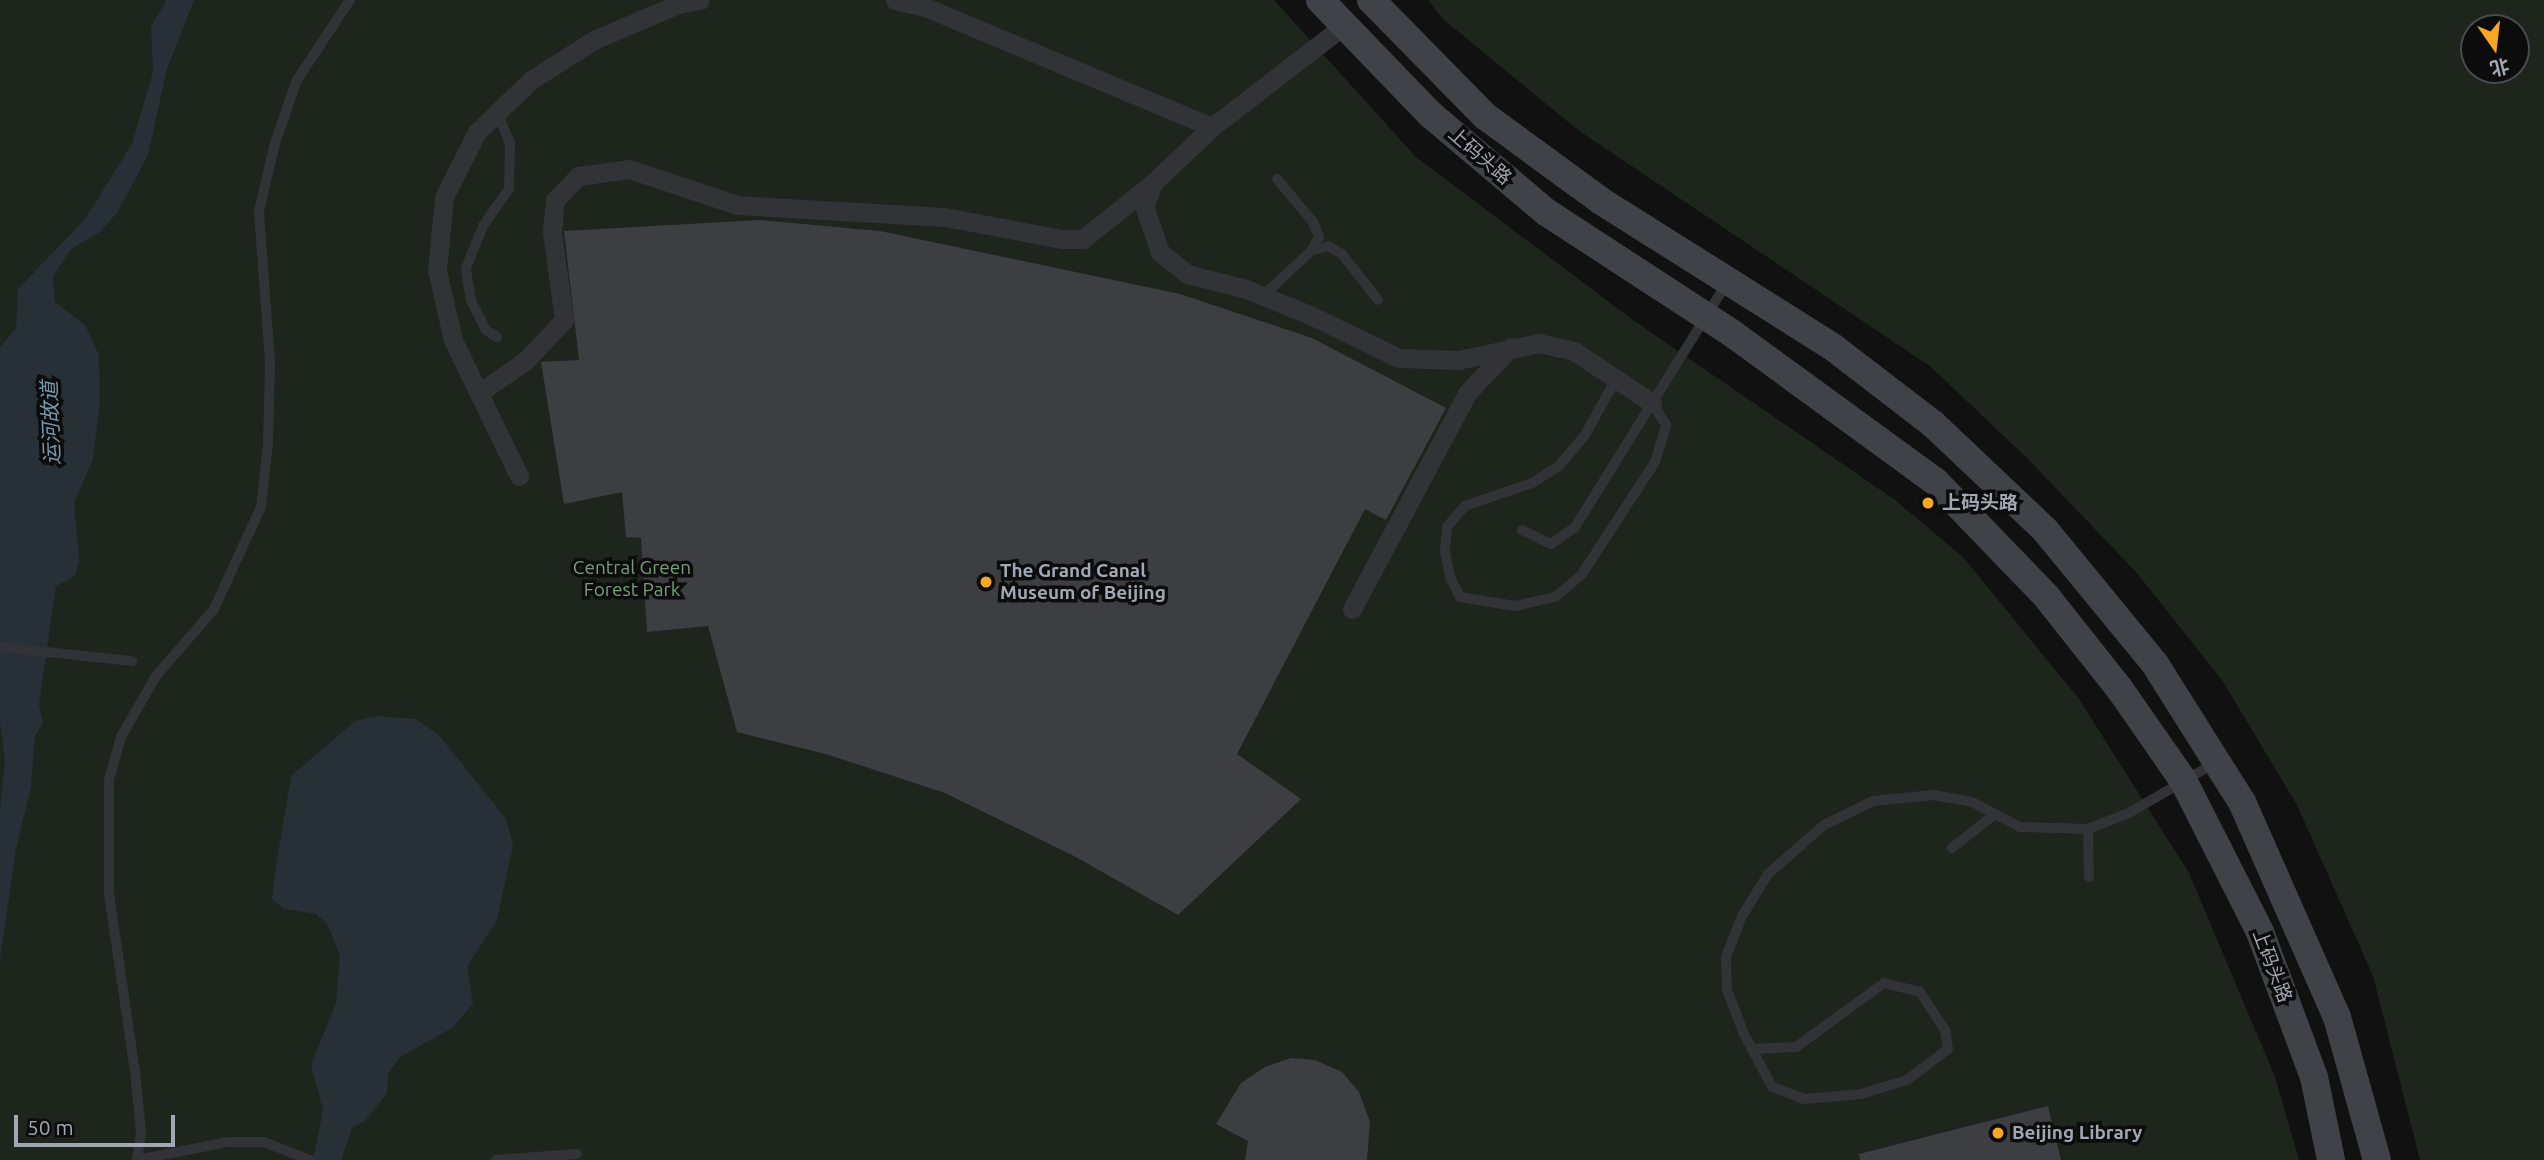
<!DOCTYPE html>
<meta charset="utf-8">
<style>
body{margin:0}
#map{position:relative;width:2544px;height:1160px;overflow:hidden;background:#111112;font-family:Ubuntu,"Noto Sans SC",sans-serif}
div>[style]{position:absolute}
.green>*{inset:0;background:#1d251d}
.water>*{inset:0;background:#273036}
.building>*{inset:0;background:#3d3e42}
.lane>*{height:10px;margin:-5px;padding:0 5px;transform-origin:5px;border-radius:5px;background:#313337}
.street>*{height:19px;margin:-9.5px;padding:0 9.5px;transform-origin:9.5px;border-radius:9.5px;background:#313337}
.secondary>*{height:28px;margin:-14px;padding:0 14px;transform-origin:14px;border-radius:14px;background:#3f4247}
.dots>*{width:19px;height:19px;translate:-50% -50%;box-sizing:border-box;border:4px solid #0c0c0d;border-radius:50%}
span{translate:-50% -50%;white-space:nowrap;text-align:center;line-height:1.15;-webkit-text-stroke:7px #0c0c0d;paint-order:stroke}
.street-label{font-size:19px;color:#a1a8b3}
.poi-label{font-size:19px;color:#a1a8b3;font-weight:700}
.left{translate:0 -50%;text-align:left}
.park-label{font-size:19px;color:#779f78}
.water-label{font-size:21px;color:#7698b0;font-style:italic}
.north{position:absolute;left:2460px;top:14px;width:70px;height:70px;box-sizing:border-box;background:#0c0c0d;border:2px solid #484a4f;border-radius:50%;rotate:166deg;font-size:19px;font-weight:700;line-height:28px;text-align:center;color:#a1a8b3}
.north::after{content:'';display:block;margin:auto;width:24px;height:32px;background:#f7a723;clip-path:polygon(50% 0,100% 100%,50% 72%,0 100%)}
.scale{position:absolute;left:14px;top:1115px;width:161px;height:32px;box-sizing:border-box;border:4px solid #a1a8b3;border-top:0;padding-left:9px;font-size:21px;line-height:24px;white-space:nowrap;color:#a1a8b3;-webkit-text-stroke:5px #0c0c0d;paint-order:stroke}
</style>
<div id="map">
<div class="green">
<i style="clip-path:polygon(0 0,1274px 0,1416px 157px,1633px 320px,1895px 500px,1963px 557px,2079px 699px,2189px 873px,2275px 1077px,2299px 1160px,0 1160px)"></i>
<i style="clip-path:polygon(evenodd,1428px 0,2544px 0,2544px 1160px,2420px 1160px,2373px 976px,2297px 805px,2222px 680px,2136px 572px,2028px 459px,1931px 367px,1578px 130px,1444px 20px,1428px 0,2474px 28px,2516px 28px,2516px 70px,2474px 70px,2474px 28px)"></i>
</div>
<div class="water">
<i style="clip-path:polygon(167px 0,194px 0,167px 69px,148px 155px,117px 213px,100px 232px,71px 249px,53px 276px,55px 302px,85px 325px,99px 355px,100px 402px,93px 459px,74px 503px,79px 560px,75px 576px,56px 586px,39px 705px,43px 723px,35px 736px,31px 787px,16px 849px,0 960px,0 809px,5px 761px,0 722px,0 347px,16px 328px,18px 289px,85px 219px,132px 144px,153px 72px,151px 26px)"></i>
<i style="clip-path:polygon(377px 716px,415px 719px,438px 734px,506px 819px,513px 845px,497px 920px,467px 967px,473px 1004px,452px 1028px,400px 1057px,388px 1073px,387px 1093px,365px 1121px,352px 1128px,341px 1160px,313px 1160px,323px 1110px,311px 1065px,336px 1003px,340px 956px,328px 925px,316px 914px,284px 909px,272px 899px,276px 865px,291px 776px,355px 721px)"></i>
</div>
<div class="building">
<i style="clip-path:polygon(760px 220px,880px 231px,1180px 294px,1312px 338px,1446px 408px,1386px 520px,1365px 509px,1237px 754px,1301px 799px,1178px 915px,1074px 856px,945px 793px,826px 754px,737px 732px,708px 626px,647px 632px,641px 538px,626px 537px,622px 492px,564px 504px,541px 362px,579px 360px,564px 231px)"></i>
<i style="clip-path:polygon(1291px 1058px,1315px 1060px,1342px 1072px,1359px 1092px,1370px 1122px,1367px 1160px,1245px 1160px,1248px 1141px,1216px 1124px,1241px 1083px,1265px 1067px)"></i>
<i style="clip-path:polygon(2048px 1106px,2061px 1160px,1860px 1160px,1859px 1154px)"></i>
</div>
<div class="lane">
<i style="left:1311px;top:251px;width:18px;rotate:-16deg"></i>
<i style="left:1328px;top:246px;width:16px;rotate:30deg"></i>
<i style="left:1342px;top:254px;width:58px;rotate:52deg"></i>
<i style="left:1263px;top:296px;width:66px;rotate:-43.2deg"></i>
<i style="left:1311px;top:251px;width:16px;rotate:-60deg"></i>
<i style="left:1319px;top:237px;width:16px;rotate:-112deg"></i>
<i style="left:1313px;top:222px;width:56px;rotate:-129.9deg"></i>
<i style="left:497px;top:337px;width:13px;rotate:-148deg"></i>
<i style="left:486px;top:330px;width:33px;rotate:-117deg"></i>
<i style="left:471px;top:301px;width:33px;rotate:-99deg"></i>
<i style="left:466px;top:268px;width:45px;rotate:-68deg"></i>
<i style="left:483px;top:226px;width:45px;rotate:-54.9deg"></i>
<i style="left:509px;top:189px;width:46px;rotate:-88.8deg"></i>
<i style="left:510px;top:143px;width:33px;rotate:-113deg"></i>
<i style="left:1616px;top:379px;width:64px;rotate:119deg"></i>
<i style="left:1585px;top:435px;width:40px;rotate:130deg"></i>
<i style="left:1559px;top:466px;width:32px;rotate:148deg"></i>
<i style="left:1532px;top:483px;width:71px;rotate:161.1deg"></i>
<i style="left:1465px;top:506px;width:28px;rotate:131deg"></i>
<i style="left:1447px;top:527px;width:24px;rotate:95deg"></i>
<i style="left:1445px;top:551px;width:26px;rotate:79deg"></i>
<i style="left:1450px;top:577px;width:22px;rotate:63deg"></i>
<i style="left:1460px;top:597px;width:56px;rotate:9.3deg"></i>
<i style="left:1515px;top:606px;width:41px;rotate:-12.7deg"></i>
<i style="left:1555px;top:597px;width:35px;rotate:-40deg"></i>
<i style="left:1582px;top:574px;width:134px;rotate:-56.9deg"></i>
<i style="left:1655px;top:462px;width:39px;rotate:-73deg"></i>
<i style="left:1666px;top:425px;width:26px;rotate:-122deg"></i>
<i style="left:1522px;top:530px;width:32px;rotate:26deg"></i>
<i style="left:1551px;top:544px;width:29px;rotate:-35deg"></i>
<i style="left:1575px;top:527px;width:286px;rotate:-58.1deg"></i>
<i style="left:0;top:647px;width:133px;rotate:6.1deg"></i>
<i style="left:1952px;top:848px;width:55px;rotate:-38.3deg"></i>
<i style="left:2089px;top:877px;width:48px;rotate:-91.2deg"></i>
<i style="left:2088px;top:829px;width:44px;rotate:-21.3deg"></i>
<i style="left:2129px;top:813px;width:99px;rotate:-30.2deg"></i>
<i style="left:1752px;top:1049px;width:44px;rotate:-2.6deg"></i>
<i style="left:1796px;top:1047px;width:109px;rotate:-36deg"></i>
<i style="left:1884px;top:983px;width:37px;rotate:14deg"></i>
<i style="left:1920px;top:992px;width:45px;rotate:56.7deg"></i>
<i style="left:1945px;top:1030px;width:19px;rotate:81deg"></i>
<i style="left:1948px;top:1049px;width:51px;rotate:142.9deg"></i>
<i style="left:1907px;top:1080px;width:48px;rotate:163.1deg"></i>
<i style="left:1861px;top:1094px;width:57px;rotate:175deg"></i>
<i style="left:1804px;top:1099px;width:34px;rotate:-159deg"></i>
<i style="left:1772px;top:1087px;width:60px;rotate:-117.8deg"></i>
<i style="left:1744px;top:1034px;width:47px;rotate:-111.1deg"></i>
<i style="left:1727px;top:990px;width:33px;rotate:-92deg"></i>
<i style="left:1726px;top:957px;width:44px;rotate:-68.7deg"></i>
<i style="left:1742px;top:916px;width:49px;rotate:-58.2deg"></i>
<i style="left:1768px;top:874px;width:74px;rotate:-41.2deg"></i>
<i style="left:1824px;top:825px;width:55px;rotate:-26.1deg"></i>
<i style="left:1873px;top:801px;width:60px;rotate:-5.7deg"></i>
<i style="left:1933px;top:795px;width:40px;rotate:10deg"></i>
<i style="left:1972px;top:802px;width:54px;rotate:27.5deg"></i>
<i style="left:2020px;top:827px;width:68px;rotate:1.7deg"></i>
<i style="left:137px;top:1160px;width:29px;rotate:-82deg"></i>
<i style="left:141px;top:1131px;width:59px;rotate:-95.8deg"></i>
<i style="left:135px;top:1072px;width:180px;rotate:-98.3deg"></i>
<i style="left:109px;top:894px;width:114px;rotate:-90deg"></i>
<i style="left:109px;top:780px;width:45px;rotate:-74.4deg"></i>
<i style="left:121px;top:737px;width:70px;rotate:-60.2deg"></i>
<i style="left:156px;top:676px;width:89px;rotate:-49.1deg"></i>
<i style="left:214px;top:609px;width:112px;rotate:-65.3deg"></i>
<i style="left:261px;top:507px;width:63px;rotate:-83.7deg"></i>
<i style="left:268px;top:444px;width:82px;rotate:-88.6deg"></i>
<i style="left:270px;top:362px;width:151px;rotate:-94.2deg"></i>
<i style="left:259px;top:211px;width:70px;rotate:-76.8deg"></i>
<i style="left:275px;top:143px;width:67px;rotate:-70.8deg"></i>
<i style="left:297px;top:80px;width:96px;rotate:-56.5deg"></i>
<i style="left:137px;top:1160px;width:93px;rotate:-11.2deg"></i>
<i style="left:228px;top:1142px;width:36px"></i>
<i style="left:264px;top:1142px;width:49px;rotate:21.4deg"></i>
<i style="left:496px;top:1160px;width:81px;rotate:-4.2deg"></i>
</div>
<div class="street">
<i style="left:895px;top:0;width:31px;rotate:13deg"></i>
<i style="left:925px;top:7px;width:311px;rotate:22.7deg"></i>
<i style="left:1212px;top:127px;width:165px;rotate:-37.6deg"></i>
<i style="left:1212px;top:127px;width:81px;rotate:136.5deg"></i>
<i style="left:1153px;top:183px;width:25px;rotate:111deg"></i>
<i style="left:1144px;top:206px;width:49px;rotate:70.8deg"></i>
<i style="left:1160px;top:252px;width:35px;rotate:39deg"></i>
<i style="left:1187px;top:274px;width:61px;rotate:14.3deg"></i>
<i style="left:1246px;top:289px;width:69px;rotate:22.1deg"></i>
<i style="left:1310px;top:315px;width:99px;rotate:25.8deg"></i>
<i style="left:1399px;top:358px;width:59px;rotate:1.9deg"></i>
<i style="left:1458px;top:360px;width:83px;rotate:-11.9deg"></i>
<i style="left:1539px;top:343px;width:36px;rotate:13deg"></i>
<i style="left:1574px;top:351px;width:94px;rotate:33.7deg"></i>
<i style="left:479px;top:393px;width:56px;rotate:-34.8deg"></i>
<i style="left:525px;top:361px;width:57px;rotate:-46.4deg"></i>
<i style="left:564px;top:320px;width:89px;rotate:-97.8deg"></i>
<i style="left:552px;top:232px;width:32px;rotate:-85deg"></i>
<i style="left:555px;top:200px;width:33px;rotate:-46deg"></i>
<i style="left:578px;top:176px;width:51px;rotate:-7.8deg"></i>
<i style="left:629px;top:169px;width:114px;rotate:18.4deg"></i>
<i style="left:737px;top:205px;width:208px;rotate:3.3deg"></i>
<i style="left:945px;top:217px;width:118px;rotate:10.7deg"></i>
<i style="left:1061px;top:239px;width:22px"></i>
<i style="left:1083px;top:239px;width:90px;rotate:-38.7deg"></i>
<i style="left:519px;top:476px;width:151px;rotate:-115.9deg"></i>
<i style="left:453px;top:340px;width:72px;rotate:-102.9deg"></i>
<i style="left:437px;top:270px;width:73px;rotate:-84.5deg"></i>
<i style="left:444px;top:197px;width:73px;rotate:-63.1deg"></i>
<i style="left:477px;top:132px;width:75px;rotate:-43.9deg"></i>
<i style="left:531px;top:80px;width:75px;rotate:-32.4deg"></i>
<i style="left:594px;top:40px;width:91px;rotate:-23.2deg"></i>
<i style="left:678px;top:4px;width:22px;rotate:-10deg"></i>
<i style="left:1352px;top:609px;width:246px;rotate:-61.9deg"></i>
<i style="left:1468px;top:392px;width:62px;rotate:-46.3deg"></i>
</div>
<div class="secondary">
<i style="left:1320px;top:0;width:158px;rotate:46deg"></i>
<i style="left:1430px;top:114px;width:152px;rotate:40.2deg"></i>
<i style="left:1546px;top:212px;width:223px;rotate:33.1deg"></i>
<i style="left:1733px;top:334px;width:251px;rotate:36.1deg"></i>
<i style="left:1936px;top:482px;width:158px;rotate:46deg"></i>
<i style="left:2046px;top:596px;width:117px;rotate:51.6deg"></i>
<i style="left:2119px;top:688px;width:112px;rotate:55.2deg"></i>
<i style="left:2183px;top:780px;width:170px;rotate:63.1deg"></i>
<i style="left:2260px;top:932px;width:155px;rotate:69.6deg"></i>
<i style="left:2314px;top:1077px;width:85px;rotate:78.4deg"></i>
<i style="left:1371px;top:0;width:163px;rotate:45.5deg"></i>
<i style="left:1485px;top:116px;width:144px;rotate:36.2deg"></i>
<i style="left:1601px;top:201px;width:275px;rotate:32.2deg"></i>
<i style="left:1834px;top:348px;width:125px;rotate:37.5deg"></i>
<i style="left:1933px;top:424px;width:154px;rotate:43.4deg"></i>
<i style="left:2045px;top:530px;width:173px;rotate:50.6deg"></i>
<i style="left:2155px;top:664px;width:163px;rotate:57.8deg"></i>
<i style="left:2242px;top:802px;width:235px;rotate:66.2deg"></i>
<i style="left:2337px;top:1017px;width:148px;rotate:74.4deg"></i>
</div>
<div class="dots">
<i style="left:1928px;top:503px;background:#f7a723"></i>
<i style="left:986px;top:582px;background:#f7a723"></i>
<i style="left:1998px;top:1133px;background:#f7a723"></i>
</div>
<div class="street-label">
<span style="left:1480px;top:156px;rotate:41deg">上码头路</span>
<span style="left:2272px;top:966px;rotate:69deg">上码头路</span>
</div>
<div class="poi-label">
<span class="left" style="left:1942px;top:503px">上码头路</span>
<span class="left" style="left:1000px;top:582px">The Grand Canal<br>Museum of Beijing</span>
<span class="left" style="left:2012px;top:1133px">Beijing Library</span>
</div>
<div class="park-label">
<span style="left:632px;top:579px">Central Green<br>Forest Park</span>
</div>
<div class="water-label">
<span style="left:50px;top:423px;rotate:-92deg">运河故道</span>
</div>
<div class="north">北</div>
<div class="scale">50 m</div>
</div>
